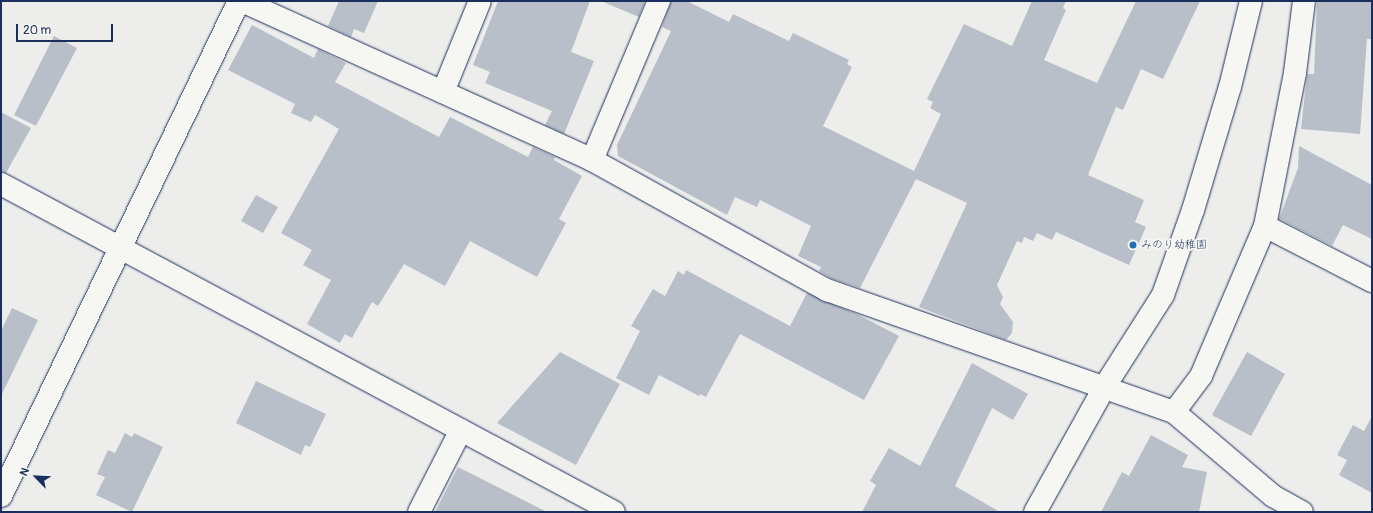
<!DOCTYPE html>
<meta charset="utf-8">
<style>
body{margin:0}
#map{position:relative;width:1373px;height:513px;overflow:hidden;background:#edeeec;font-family:Pangolin,"Klee One",sans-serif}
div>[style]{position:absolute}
.building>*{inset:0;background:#b9bfc8}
.roads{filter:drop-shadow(0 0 1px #1b2f5e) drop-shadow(0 0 1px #1b2f5e)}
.minor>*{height:22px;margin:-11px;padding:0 11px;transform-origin:11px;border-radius:11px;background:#f6f6f2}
.tertiary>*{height:22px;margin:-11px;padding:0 11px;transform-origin:11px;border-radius:11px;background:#f6f6f2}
.dots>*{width:11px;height:11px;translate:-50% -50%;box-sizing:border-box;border:2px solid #f6f6f2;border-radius:50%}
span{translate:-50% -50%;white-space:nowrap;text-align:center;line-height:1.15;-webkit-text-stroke:3.5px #f6f6f2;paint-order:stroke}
.poi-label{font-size:11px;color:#1b2f5e}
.left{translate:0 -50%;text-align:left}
.frame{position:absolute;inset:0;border:2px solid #1b2f5e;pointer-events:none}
.north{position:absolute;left:16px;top:457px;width:40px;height:40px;-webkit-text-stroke:3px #f6f6f2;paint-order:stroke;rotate:294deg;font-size:11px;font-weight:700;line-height:16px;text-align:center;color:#1b2f5e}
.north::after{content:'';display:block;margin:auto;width:14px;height:18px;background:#1b2f5e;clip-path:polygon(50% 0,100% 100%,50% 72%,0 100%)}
.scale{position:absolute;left:16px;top:24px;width:97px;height:18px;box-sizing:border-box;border:2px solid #1b2f5e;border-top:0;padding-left:5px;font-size:12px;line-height:14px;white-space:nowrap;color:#1b2f5e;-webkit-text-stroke:3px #f6f6f2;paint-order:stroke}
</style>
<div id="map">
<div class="building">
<i style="clip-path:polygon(339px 1px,378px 1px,364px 33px,354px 29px,351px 37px,328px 26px)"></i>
<i style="clip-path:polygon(498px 1px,590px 1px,571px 52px,594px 61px,564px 134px,545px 125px,552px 111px,485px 83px,490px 72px,473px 65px)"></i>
<i style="clip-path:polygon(601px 1px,645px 1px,639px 17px)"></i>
<i style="clip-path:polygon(671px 1px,687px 1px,729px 22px,733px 14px,789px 41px,793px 33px,849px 60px,847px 64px,852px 67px,823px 126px,914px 171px,941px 114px,930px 108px,933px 102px,927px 99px,964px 24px,1012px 46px,1032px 1px,1066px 1px,1063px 8px,1066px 10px,1044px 60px,1097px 83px,1136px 1px,1200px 1px,1163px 79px,1141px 69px,1123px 110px,1116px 107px,1088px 175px,1144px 200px,1135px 222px,1146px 227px,1129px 265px,1056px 232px,1052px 240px,1037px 233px,1033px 241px,1024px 237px,1022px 243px,1017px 241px,997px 285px,1003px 297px,1000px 304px,1013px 322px,1012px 333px,1006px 340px,919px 307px,967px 203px,916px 179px,860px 288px,832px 279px,819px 271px,821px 267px,798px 256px,811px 226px,760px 200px,757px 207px,735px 197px,727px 215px,618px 156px,617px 145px,671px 31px,662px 27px)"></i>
<i style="clip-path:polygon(1317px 1px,1372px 1px,1372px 39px,1367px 39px,1360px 134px,1301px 129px,1307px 74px,1314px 74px)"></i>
<i style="clip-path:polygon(252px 25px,314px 58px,318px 49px,346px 63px,335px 82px,439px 137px,450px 117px,528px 157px,533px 147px,555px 157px,554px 160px,582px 176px,559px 219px,566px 223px,537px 277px,470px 241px,445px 286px,404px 264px,378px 306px,372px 302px,352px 338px,345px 334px,340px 343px,307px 324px,331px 280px,303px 265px,312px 250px,281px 233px,339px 129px,315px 115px,311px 122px,291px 113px,295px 104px,228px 70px)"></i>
<i style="clip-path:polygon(54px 36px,77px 48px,36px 126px,14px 115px)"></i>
<i style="clip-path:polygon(1px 112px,31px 128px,6px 173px,1px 172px)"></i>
<i style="clip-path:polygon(1299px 146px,1372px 185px,1372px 239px,1343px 225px,1332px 246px,1279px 219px,1298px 168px)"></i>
<i style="clip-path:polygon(256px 195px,278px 207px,263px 233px,241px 221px)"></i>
<i style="clip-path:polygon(686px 270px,790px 326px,807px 293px,859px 315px,899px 336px,864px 400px,740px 334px,706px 397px,700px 394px,699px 396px,659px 375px,649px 395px,616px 378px,640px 331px,631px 326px,653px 289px,665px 296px,678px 271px,684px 275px)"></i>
<i style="clip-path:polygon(12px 308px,38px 320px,1px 396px,1px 331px)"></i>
<i style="clip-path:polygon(560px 352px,620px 384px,576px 465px,497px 423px)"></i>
<i style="clip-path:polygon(1247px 352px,1285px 374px,1251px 436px,1212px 415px)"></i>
<i style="clip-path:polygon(972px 363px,1028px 394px,1013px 420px,992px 408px,955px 486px,1000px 512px,862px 512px,876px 485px,870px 481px,889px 448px,920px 466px)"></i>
<i style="clip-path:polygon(256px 381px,326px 414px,310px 447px,305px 445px,301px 455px,236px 423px)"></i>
<i style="clip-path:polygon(1372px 416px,1372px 493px,1339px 475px,1347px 460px,1337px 455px,1353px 425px,1364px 431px)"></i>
<i style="clip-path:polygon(125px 433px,132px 437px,134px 433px,163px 447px,132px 512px,96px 495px,105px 477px,97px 474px,108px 450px,115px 453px)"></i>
<i style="clip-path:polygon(1151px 435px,1188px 455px,1182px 467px,1207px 472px,1199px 512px,1101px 512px,1122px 472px,1129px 476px)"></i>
<i style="clip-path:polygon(458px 467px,547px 512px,435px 512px)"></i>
</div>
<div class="roads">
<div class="minor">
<i style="left:242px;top:1px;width:384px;rotate:24.4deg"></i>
<i style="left:592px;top:160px;width:269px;rotate:29deg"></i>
<i style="left:827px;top:290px;width:368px;rotate:19.4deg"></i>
<i style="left:1174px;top:412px;width:130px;rotate:40.3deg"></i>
<i style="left:1273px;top:496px;width:33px;rotate:29deg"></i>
<i style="left:443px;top:92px;width:98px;rotate:-67.9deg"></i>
<i style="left:592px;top:160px;width:173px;rotate:-67.2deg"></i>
<i style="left:1265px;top:226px;width:120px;rotate:27.2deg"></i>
<i style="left:1174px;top:412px;width:45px;rotate:-53.1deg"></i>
<i style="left:1201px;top:376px;width:163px;rotate:-66.9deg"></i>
<i style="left:1265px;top:226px;width:156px;rotate:-78.9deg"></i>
<i style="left:1295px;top:73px;width:73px;rotate:-82.9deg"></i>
<i style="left:1px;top:496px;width:549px;rotate:-64.32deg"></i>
<i style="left:419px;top:512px;width:92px;rotate:-62.9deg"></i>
</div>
<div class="tertiary">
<i style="left:1px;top:184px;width:695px;rotate:28.15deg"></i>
<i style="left:1035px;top:512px;width:144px;rotate:-60.9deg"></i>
<i style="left:1105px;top:386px;width:108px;rotate:-57.5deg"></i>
<i style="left:1163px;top:295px;width:90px;rotate:-70.6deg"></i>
<i style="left:1193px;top:210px;width:128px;rotate:-73.3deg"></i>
<i style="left:1230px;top:87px;width:89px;rotate:-76.3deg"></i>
</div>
</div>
<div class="dots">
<i style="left:1133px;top:245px;background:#1f6fb2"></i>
</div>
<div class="poi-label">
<span class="left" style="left:1141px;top:245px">みのり幼稚園</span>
</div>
<div class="frame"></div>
<div class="north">N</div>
<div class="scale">20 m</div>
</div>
